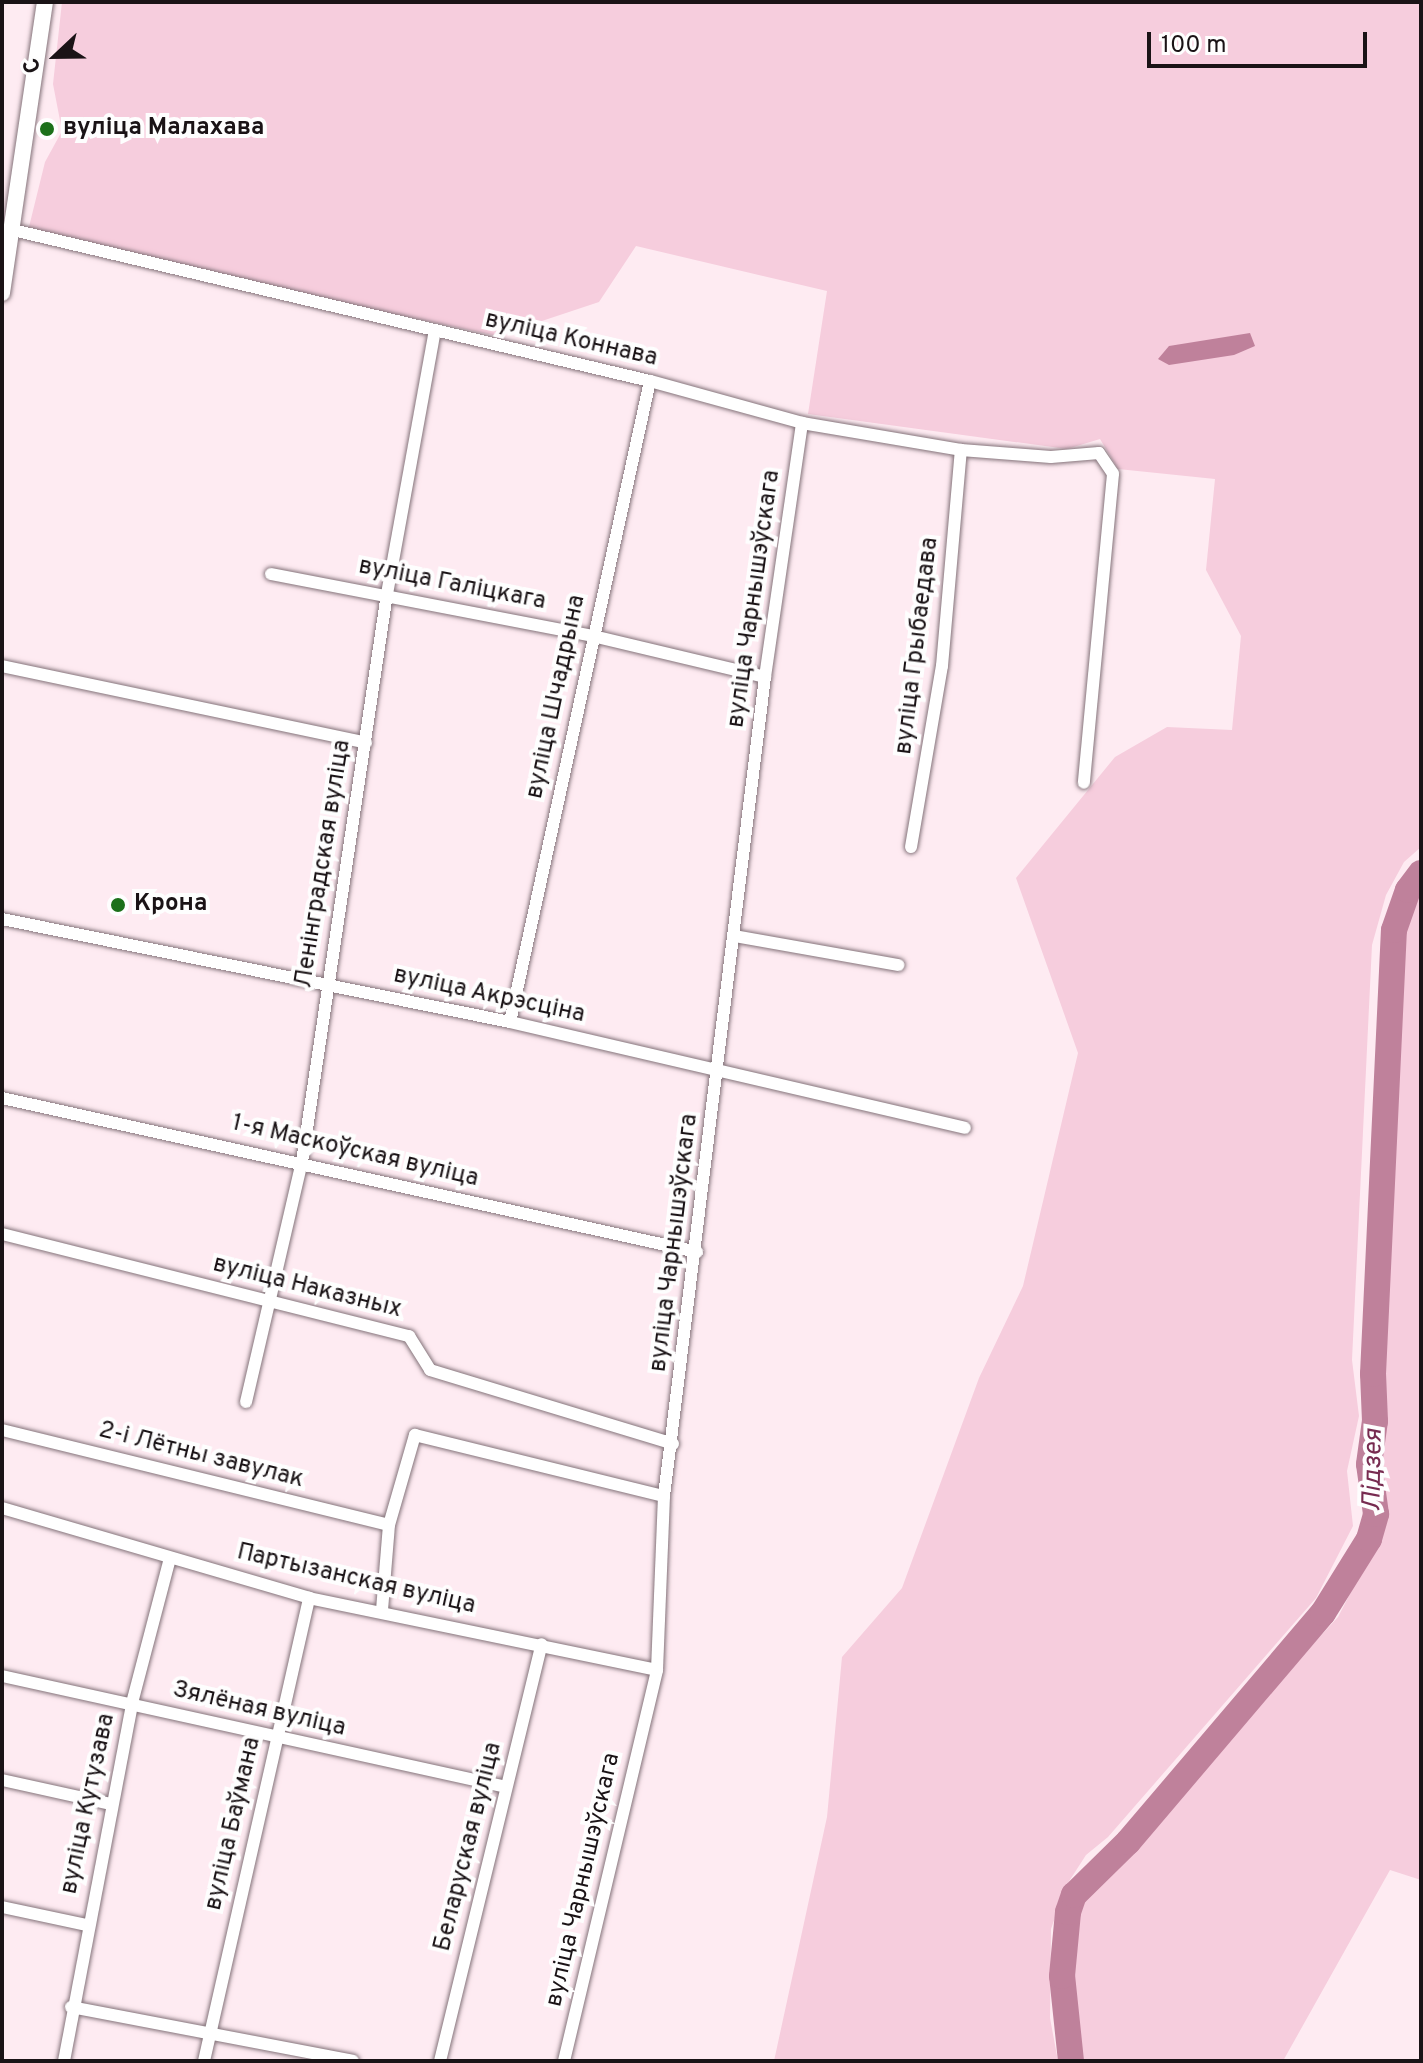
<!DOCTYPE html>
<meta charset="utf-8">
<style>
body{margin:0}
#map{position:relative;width:1423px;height:2063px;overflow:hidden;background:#feebf2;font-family:Overpass,sans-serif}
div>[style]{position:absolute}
.green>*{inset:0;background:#f6cddd}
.water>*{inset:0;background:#bf819b}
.river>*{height:26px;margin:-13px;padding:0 13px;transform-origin:13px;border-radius:13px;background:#bf819b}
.roads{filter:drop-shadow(0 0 2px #84737a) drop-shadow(0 0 2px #84737a)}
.minor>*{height:12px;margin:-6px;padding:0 6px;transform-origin:6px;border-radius:6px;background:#fff}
.tertiary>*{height:16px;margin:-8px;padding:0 8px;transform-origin:8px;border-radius:8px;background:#fff}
.dots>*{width:22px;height:22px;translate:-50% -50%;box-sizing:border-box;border:4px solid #fefefe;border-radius:50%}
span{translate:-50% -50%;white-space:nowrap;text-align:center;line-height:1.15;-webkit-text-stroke:8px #fefefe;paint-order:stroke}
.poi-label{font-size:24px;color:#1a1316;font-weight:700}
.left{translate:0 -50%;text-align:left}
.street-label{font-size:24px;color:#1a1316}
.water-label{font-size:26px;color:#772b50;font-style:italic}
.frame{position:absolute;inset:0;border:4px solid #1a1316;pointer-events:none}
.north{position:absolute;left:16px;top:16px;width:80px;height:80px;-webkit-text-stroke:6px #fefefe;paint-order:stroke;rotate:248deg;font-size:22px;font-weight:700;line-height:32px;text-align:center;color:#1a1316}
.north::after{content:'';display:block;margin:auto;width:28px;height:36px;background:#1a1316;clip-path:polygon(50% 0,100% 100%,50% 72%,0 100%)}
.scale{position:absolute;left:1147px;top:32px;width:220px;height:36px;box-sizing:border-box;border:4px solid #1a1316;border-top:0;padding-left:10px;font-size:24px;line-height:28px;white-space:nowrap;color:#1a1316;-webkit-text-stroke:6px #fefefe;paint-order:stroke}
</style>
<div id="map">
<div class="green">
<i style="clip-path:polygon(62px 2px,1421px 2px,1421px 847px,1404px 862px,1386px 895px,1372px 945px,1352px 1360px,1359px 1416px,1347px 1471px,1353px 1526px,1316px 1598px,1108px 1837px,1086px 1855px,1066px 1886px,1051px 1929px,1050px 2018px,1058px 2061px,774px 2061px,827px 1817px,842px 1657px,902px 1588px,979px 1378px,1023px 1286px,1078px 1053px,1016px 878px,1115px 757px,1167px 727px,1232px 730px,1241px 636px,1206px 570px,1215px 479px,1118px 469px,1100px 439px,1067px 449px,808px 414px,827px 291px,636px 246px,599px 302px,497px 336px,27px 235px,45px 162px,62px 131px,53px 84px)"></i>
<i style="clip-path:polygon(1421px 890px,1421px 1880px,1390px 1870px,1283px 2061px,1080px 2061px,1072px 2018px,1071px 1931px,1081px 1897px,1338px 1617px,1386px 1524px,1380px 1470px,1387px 1412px,1380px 1360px,1402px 945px,1409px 908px)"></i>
</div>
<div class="water">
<i style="clip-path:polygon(1250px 333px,1255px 346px,1234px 355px,1169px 365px,1158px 359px,1169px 346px)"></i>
</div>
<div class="river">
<i style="left:1071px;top:2061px;width:85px;rotate:-96deg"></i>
<i style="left:1062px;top:1976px;width:64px;rotate:-84.6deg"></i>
<i style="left:1068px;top:1912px;width:18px;rotate:-71deg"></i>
<i style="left:1074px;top:1895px;width:76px;rotate:-44.5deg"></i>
<i style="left:1128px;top:1842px;width:301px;rotate:-49.6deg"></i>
<i style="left:1323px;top:1613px;width:87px;rotate:-58.1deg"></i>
<i style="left:1369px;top:1539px;width:26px;rotate:-74deg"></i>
<i style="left:1376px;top:1514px;width:50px;rotate:-98deg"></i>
<i style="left:1369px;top:1464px;width:43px;rotate:-82.1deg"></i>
<i style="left:1375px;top:1421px;width:47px;rotate:-92.4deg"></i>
<i style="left:1373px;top:1374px;width:444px;rotate:-87.3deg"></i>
<i style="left:1394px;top:930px;width:42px;rotate:-70.7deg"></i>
<i style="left:1408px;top:890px;width:21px;rotate:-53deg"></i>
</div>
<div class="roads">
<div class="minor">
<i style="left:13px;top:230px;width:655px;rotate:13.34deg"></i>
<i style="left:650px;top:381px;width:158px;rotate:15.4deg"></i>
<i style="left:802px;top:423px;width:161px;rotate:9.6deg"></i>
<i style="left:961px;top:450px;width:90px;rotate:4.4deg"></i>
<i style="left:1051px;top:457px;width:48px;rotate:-4.8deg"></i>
<i style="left:1099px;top:453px;width:25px;rotate:56deg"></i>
<i style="left:1113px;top:474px;width:310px;rotate:95.4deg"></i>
<i style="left:271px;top:574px;width:328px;rotate:10.9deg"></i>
<i style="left:593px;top:636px;width:177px;rotate:13.4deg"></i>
<i style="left:2px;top:666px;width:372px;rotate:11.9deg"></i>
<i style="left:911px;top:847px;width:184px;rotate:-80.3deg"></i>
<i style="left:942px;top:666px;width:217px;rotate:-85deg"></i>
<i style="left:2px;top:919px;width:518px;rotate:11.46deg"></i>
<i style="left:510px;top:1022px;width:467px;rotate:13.1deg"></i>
<i style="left:734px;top:936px;width:167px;rotate:10deg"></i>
<i style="left:510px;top:1022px;width:656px;rotate:-77.68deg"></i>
<i style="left:2px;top:1098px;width:712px;rotate:12.49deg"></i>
<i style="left:2px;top:1234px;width:420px;rotate:14.1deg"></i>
<i style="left:409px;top:1336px;width:40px;rotate:58deg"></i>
<i style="left:430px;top:1370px;width:254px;rotate:16.9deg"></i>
<i style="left:246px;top:1402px;width:246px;rotate:-76.9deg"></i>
<i style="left:302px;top:1162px;width:574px;rotate:-81.49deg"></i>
<i style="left:387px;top:594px;width:267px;rotate:-79.7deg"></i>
<i style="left:2px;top:1430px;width:398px;rotate:13.8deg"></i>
<i style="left:2px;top:1508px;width:320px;rotate:16.3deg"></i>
<i style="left:309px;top:1598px;width:355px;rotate:11.7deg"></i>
<i style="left:382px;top:1610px;width:85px;rotate:-85.3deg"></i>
<i style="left:389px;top:1525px;width:94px;rotate:-73.9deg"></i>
<i style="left:415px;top:1435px;width:256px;rotate:13.8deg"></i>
<i style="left:2px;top:1676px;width:516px;rotate:12.42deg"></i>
<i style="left:2px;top:1780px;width:112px;rotate:12.4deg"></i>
<i style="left:2px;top:1907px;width:87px;rotate:12deg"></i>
<i style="left:71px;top:2007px;width:287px;rotate:10.8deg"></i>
<i style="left:64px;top:2061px;width:364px;rotate:-79.2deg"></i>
<i style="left:132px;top:1703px;width:150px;rotate:-75.3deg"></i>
<i style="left:204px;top:2061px;width:475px;rotate:-77.2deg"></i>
<i style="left:440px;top:2061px;width:429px;rotate:-76.3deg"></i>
<i style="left:564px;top:2061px;width:402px;rotate:-76.6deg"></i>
<i style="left:657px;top:1670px;width:174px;rotate:-87.7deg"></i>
<i style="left:664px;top:1496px;width:825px;rotate:-82.97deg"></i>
<i style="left:765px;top:677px;width:257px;rotate:-81.7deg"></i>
</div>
<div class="tertiary">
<i style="left:2px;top:293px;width:294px;rotate:-81.6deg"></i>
</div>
</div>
<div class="dots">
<i style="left:47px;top:129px;background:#1c701a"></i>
<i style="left:118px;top:905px;background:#1c701a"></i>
</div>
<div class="poi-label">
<span class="left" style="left:63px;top:129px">вуліца Малахава</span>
<span class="left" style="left:134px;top:905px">Крона</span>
</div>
<div class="street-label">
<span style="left:571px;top:340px;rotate:13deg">вуліца Коннава</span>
<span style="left:452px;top:585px;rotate:11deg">вуліца Галіцкага</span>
<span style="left:755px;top:599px;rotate:-82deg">вуліца Чарнышэўскага</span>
<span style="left:918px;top:646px;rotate:-83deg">вуліца Грыбаедава</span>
<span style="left:557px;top:697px;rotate:-78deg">вуліца Шчадрына</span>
<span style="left:324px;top:864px;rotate:-81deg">Ленінградская вуліца</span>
<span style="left:489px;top:996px;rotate:12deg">вуліца Акрэсціна</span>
<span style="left:355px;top:1152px;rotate:13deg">1-я Маскоўская вуліца</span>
<span style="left:675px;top:1243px;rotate:-83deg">вуліца Чарнышэўскага</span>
<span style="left:307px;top:1288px;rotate:14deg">вуліца Наказных</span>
<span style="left:201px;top:1456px;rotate:14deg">2-і Лётны завулак</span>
<span style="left:356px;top:1580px;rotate:13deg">Партызанская вуліца</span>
<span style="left:259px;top:1710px;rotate:13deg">Зялёная вуліца</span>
<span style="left:89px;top:1804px;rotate:-78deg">вуліца Кутузава</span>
<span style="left:234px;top:1824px;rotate:-77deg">вуліца Баўмана</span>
<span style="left:469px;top:1847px;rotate:-76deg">Беларуская вуліца</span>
<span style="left:584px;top:1880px;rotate:-77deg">вуліца Чарнышэўскага</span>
</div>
<div class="water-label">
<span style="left:1374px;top:1470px;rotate:-89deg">Лідзея</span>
</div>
<div class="frame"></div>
<div class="north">С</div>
<div class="scale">100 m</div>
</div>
